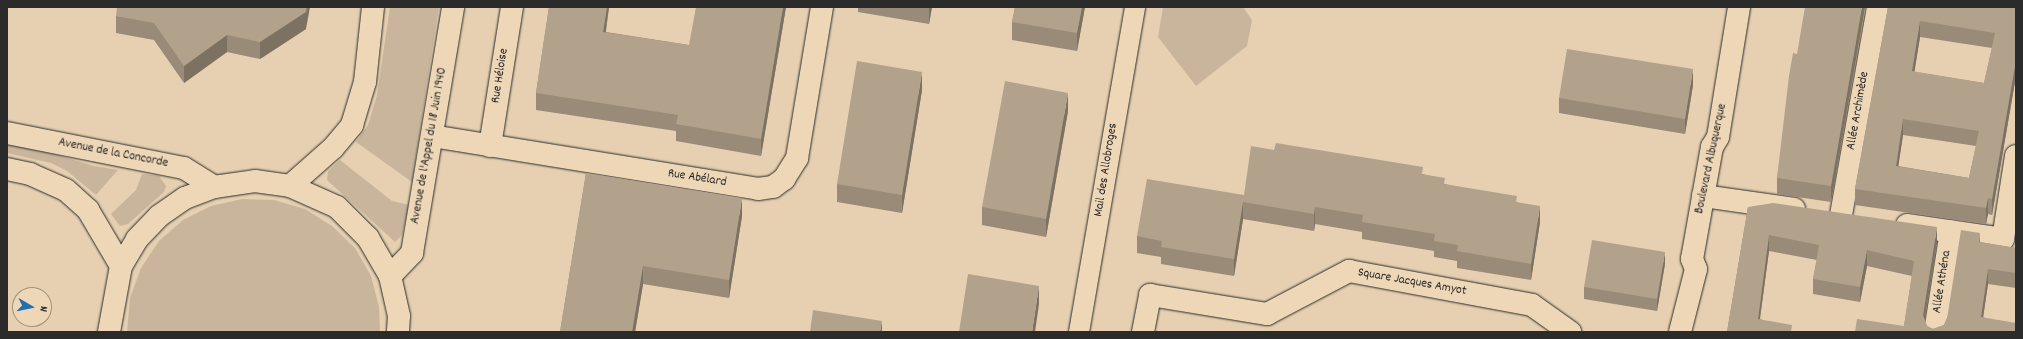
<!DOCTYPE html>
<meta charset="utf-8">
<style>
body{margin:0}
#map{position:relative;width:2023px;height:339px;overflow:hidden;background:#e6d0b1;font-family:Dekko,sans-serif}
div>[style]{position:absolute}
.green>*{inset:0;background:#c8b59c}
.roads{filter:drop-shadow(0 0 1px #2b2b2b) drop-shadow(0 0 1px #2b2b2b)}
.pedestrian>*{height:20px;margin:-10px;padding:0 10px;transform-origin:10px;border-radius:10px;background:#eed7b7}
.minor>*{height:22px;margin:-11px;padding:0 11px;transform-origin:11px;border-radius:11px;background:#eed7b7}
.tertiary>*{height:22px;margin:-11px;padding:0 11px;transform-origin:11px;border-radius:11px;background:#eed7b7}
.wall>*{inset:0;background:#998b78}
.shaded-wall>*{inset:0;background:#7d7162}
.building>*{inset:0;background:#b2a28c}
span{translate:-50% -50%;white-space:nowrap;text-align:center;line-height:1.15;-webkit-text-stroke:3px #eed7b7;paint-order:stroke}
.street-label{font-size:13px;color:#2b2b2b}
.frame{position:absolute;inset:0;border:8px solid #2b2b2b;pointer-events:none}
.north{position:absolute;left:12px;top:287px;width:40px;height:40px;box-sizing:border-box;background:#eed7b7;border:1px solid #a0927f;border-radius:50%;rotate:99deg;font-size:11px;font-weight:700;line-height:16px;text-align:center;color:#2b2b2b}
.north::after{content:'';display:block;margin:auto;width:14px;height:18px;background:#1f6fb2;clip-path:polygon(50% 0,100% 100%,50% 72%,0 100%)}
</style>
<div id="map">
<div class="green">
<i style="clip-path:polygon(390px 7px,439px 7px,412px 182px,356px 142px,368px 125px,377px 95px)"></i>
<i style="clip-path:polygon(1163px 7px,1243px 7px,1252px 20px,1247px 46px,1196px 86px,1158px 37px)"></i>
<i style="clip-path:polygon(7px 140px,94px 166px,118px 170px,96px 195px,67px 171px,51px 163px,7px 153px)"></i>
<i style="clip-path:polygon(340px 160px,392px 201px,409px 205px,402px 235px,395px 242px,327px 180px,328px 171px)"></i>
<i style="clip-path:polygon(142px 174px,159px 176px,166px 186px,164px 192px,128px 224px,120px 226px,111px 214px,136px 190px)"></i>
<i style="clip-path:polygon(242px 199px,274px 200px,305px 209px,332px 226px,355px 248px,371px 276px,379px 307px,380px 332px,127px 332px,130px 298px,141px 268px,159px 241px,183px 220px,211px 206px)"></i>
</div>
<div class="roads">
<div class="pedestrian">
<i style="left:1079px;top:332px;width:330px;rotate:-80.2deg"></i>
</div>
<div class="minor">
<i style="left:432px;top:136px;width:330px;rotate:9.2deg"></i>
<i style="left:758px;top:189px;width:15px;rotate:-8deg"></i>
<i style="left:773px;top:187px;width:14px;rotate:-36deg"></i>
<i style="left:784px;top:179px;width:25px;rotate:-58deg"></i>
<i style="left:797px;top:158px;width:153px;rotate:-80.6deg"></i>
<i style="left:490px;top:146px;width:141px;rotate:-81deg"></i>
<i style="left:1703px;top:196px;width:92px;rotate:8.1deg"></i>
<i style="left:1841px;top:215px;width:211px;rotate:-79.9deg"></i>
<i style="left:1907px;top:225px;width:97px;rotate:8.3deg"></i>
<i style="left:2003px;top:239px;width:84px;rotate:-81.1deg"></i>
<i style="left:1143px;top:332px;width:38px;rotate:-79deg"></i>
<i style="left:1150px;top:295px;width:119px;rotate:9.2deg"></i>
<i style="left:1267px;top:314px;width:93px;rotate:-27.7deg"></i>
<i style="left:1349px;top:271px;width:186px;rotate:10.5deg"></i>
<i style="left:1532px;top:305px;width:47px;rotate:35.4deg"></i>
<i style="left:1935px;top:332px;width:102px;rotate:-81deg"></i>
</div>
<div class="tertiary">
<i style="left:7px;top:133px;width:180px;rotate:11.2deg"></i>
<i style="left:184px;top:168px;width:36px;rotate:32deg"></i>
<i style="left:7px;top:169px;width:24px;rotate:12deg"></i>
<i style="left:30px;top:174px;width:39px;rotate:24deg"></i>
<i style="left:66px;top:190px;width:30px;rotate:42deg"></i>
<i style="left:88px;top:210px;width:65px;rotate:59.5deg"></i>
<i style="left:290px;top:186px;width:57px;rotate:-41.5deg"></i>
<i style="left:333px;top:148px;width:30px;rotate:-50deg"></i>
<i style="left:352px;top:125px;width:45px;rotate:-73.2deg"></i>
<i style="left:365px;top:82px;width:75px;rotate:-83.9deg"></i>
<i style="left:390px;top:276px;width:32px;rotate:-46deg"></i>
<i style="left:412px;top:253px;width:249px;rotate:-80.5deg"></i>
<i style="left:109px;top:332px;width:67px;rotate:-79.7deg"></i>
<i style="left:121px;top:266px;width:31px;rotate:-59deg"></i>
<i style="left:137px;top:239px;width:32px;rotate:-46deg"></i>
<i style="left:159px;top:216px;width:32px;rotate:-35deg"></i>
<i style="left:185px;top:198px;width:31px;rotate:-21deg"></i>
<i style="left:214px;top:187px;width:41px;rotate:-8.3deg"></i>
<i style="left:255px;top:181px;width:35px;rotate:8deg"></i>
<i style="left:290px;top:186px;width:51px;rotate:24.1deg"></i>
<i style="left:337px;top:207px;width:44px;rotate:45deg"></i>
<i style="left:368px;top:238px;width:44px;rotate:59.9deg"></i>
<i style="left:390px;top:276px;width:41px;rotate:77.3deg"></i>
<i style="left:399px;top:316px;width:16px;rotate:94deg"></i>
<i style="left:1680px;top:332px;width:65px;rotate:-75.7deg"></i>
<i style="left:1696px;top:269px;width:11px;rotate:-112deg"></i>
<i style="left:1692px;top:259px;width:114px;rotate:-79.9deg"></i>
<i style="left:1712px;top:147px;width:12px;rotate:-59deg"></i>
<i style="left:1718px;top:137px;width:132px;rotate:-80.8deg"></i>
</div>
</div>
<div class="wall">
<i style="clip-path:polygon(549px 7px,609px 7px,606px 32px,689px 45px,786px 7px,761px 156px,676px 141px,676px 131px,536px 110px,536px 93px)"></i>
<i style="clip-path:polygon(858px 7px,932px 7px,929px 24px,858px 12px)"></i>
<i style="clip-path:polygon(1015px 7px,1085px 7px,1077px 51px,1012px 40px,1012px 22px)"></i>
<i style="clip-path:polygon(1865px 7px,1831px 202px,1777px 194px,1777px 178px,1797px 54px)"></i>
<i style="clip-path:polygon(evenodd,1888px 7px,2016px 7px,2016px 76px,1992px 215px,1988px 214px,1986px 224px,1855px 205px,1855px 189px,1888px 7px,1920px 37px,1992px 48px,1984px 83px,1914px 72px,1920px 37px,1888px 7px,1903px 135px,1976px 146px,1969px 178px,1898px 166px,1903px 135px)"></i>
<i style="clip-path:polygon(116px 16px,306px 29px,260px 59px,227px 52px,184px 83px,154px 40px,116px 33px)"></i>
<i style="clip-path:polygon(1693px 85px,1685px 134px,1559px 113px,1559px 98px)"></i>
<i style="clip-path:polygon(922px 90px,902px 213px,837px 202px,837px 184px)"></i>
<i style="clip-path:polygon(1068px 111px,1046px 237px,982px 225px,982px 207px)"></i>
<i style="clip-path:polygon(586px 173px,742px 216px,729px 298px,643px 284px,635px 332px,560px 332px)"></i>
<i style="clip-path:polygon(1423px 174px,1445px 184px,1517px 202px,1540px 222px,1531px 280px,1457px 268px,1457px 261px,1434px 257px,1434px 251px,1362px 239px,1362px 232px,1315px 224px,1314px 231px,1243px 219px,1234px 276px,1161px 264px,1161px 257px,1137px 253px,1137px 236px,1244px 195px)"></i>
<i style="clip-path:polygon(1748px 207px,1937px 242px,1924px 319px,1927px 326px,1933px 329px,1944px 325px,1980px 242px,2016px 248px,2016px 288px,1988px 284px,1983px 317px,2016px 332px,1855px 332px,1904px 326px,1912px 276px,1867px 266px,1860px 302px,1813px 294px,1813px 279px,1817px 260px,1769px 251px,1760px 319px,1792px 332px,1727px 332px)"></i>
<i style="clip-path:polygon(1665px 264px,1657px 311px,1584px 299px,1584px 287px)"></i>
</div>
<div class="shaded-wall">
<i style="clip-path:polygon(307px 7px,310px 7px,306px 29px,260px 59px,260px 42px)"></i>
<i style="clip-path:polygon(607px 7px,609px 7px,603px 49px,603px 32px)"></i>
<i style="clip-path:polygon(783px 7px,786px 7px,761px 156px,761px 139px)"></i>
<i style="clip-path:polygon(929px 7px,932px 7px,929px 24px)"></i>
<i style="clip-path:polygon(1082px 7px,1085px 7px,1077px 51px,1077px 33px)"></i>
<i style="clip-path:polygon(1862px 7px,1865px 7px,1831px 202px,1831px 186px)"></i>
<i style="clip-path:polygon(1920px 21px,1920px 37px,1912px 87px,1912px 71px)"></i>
<i style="clip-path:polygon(227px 35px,227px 52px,184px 83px,184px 66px)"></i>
<i style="clip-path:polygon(2016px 60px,2016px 76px,1992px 215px,1992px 199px)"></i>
<i style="clip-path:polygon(1693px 69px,1693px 85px,1685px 134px,1685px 119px)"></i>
<i style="clip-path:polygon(922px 72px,922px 90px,902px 213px,902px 195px)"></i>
<i style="clip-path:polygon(1068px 93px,1068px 111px,1046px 237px,1046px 219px)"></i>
<i style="clip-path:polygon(1903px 119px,1903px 135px,1896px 182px,1896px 166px)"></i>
<i style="clip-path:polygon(742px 198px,742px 216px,729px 298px,729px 280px)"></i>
<i style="clip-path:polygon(1988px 198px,1988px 214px,1986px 224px,1986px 208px)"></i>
<i style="clip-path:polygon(1243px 202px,1243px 219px,1234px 276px,1234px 259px)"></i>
<i style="clip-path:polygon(1540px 206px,1540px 222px,1531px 280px,1531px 264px)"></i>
<i style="clip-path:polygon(1315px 207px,1315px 224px,1314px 231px,1314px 214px)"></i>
<i style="clip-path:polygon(1937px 227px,1937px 242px,1923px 330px,1923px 315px)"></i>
<i style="clip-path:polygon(1980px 233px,1980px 248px,1979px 242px)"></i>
<i style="clip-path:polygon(1769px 235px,1769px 251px,1758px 332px,1758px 319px)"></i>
<i style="clip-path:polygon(1867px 250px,1867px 266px,1860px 302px,1860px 287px)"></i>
<i style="clip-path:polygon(1665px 252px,1665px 264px,1657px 311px,1657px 299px)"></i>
<i style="clip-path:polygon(643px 266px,643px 284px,635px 332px,632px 332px)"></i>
<i style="clip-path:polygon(1988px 269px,1988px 284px,1981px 332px,1981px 317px)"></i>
<i style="clip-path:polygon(1039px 286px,1039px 304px,1035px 332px,1032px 332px)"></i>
<i style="clip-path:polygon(882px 321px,882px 332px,880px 332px)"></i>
</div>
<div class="building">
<i style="clip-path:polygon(117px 7px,307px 7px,306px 12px,260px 42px,227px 35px,184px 66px,154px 23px,116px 16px)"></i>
<i style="clip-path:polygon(549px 7px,607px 7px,603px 32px,689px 45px,696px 7px,783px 7px,761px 139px,676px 124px,678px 115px,536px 93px)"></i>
<i style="clip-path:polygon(1015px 7px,1082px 7px,1077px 33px,1012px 22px)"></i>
<i style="clip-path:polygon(1805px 7px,1862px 7px,1831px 186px,1777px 178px,1789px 76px,1793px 53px,1797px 54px)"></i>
<i style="clip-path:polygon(evenodd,1888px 7px,2016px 7px,2016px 60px,1992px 199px,1988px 198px,1986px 208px,1855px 189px,1888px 7px,1920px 21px,1995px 33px,1984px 83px,1912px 71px,1920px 21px,1888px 7px,1903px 119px,1979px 131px,1969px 178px,1896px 166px,1903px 119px)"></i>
<i style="clip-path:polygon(1567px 49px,1693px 69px,1685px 119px,1559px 98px)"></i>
<i style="clip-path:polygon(857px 61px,922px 72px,902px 195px,837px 184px)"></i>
<i style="clip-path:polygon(1005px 81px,1068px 93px,1046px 219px,982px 207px)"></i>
<i style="clip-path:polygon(1276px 143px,1423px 167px,1422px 174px,1445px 178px,1444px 184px,1517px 196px,1516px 202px,1540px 206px,1531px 264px,1457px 251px,1458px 245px,1434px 241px,1435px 234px,1362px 222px,1363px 215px,1315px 207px,1314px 214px,1243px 202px,1234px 259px,1161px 247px,1162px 241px,1137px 236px,1147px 179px,1244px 195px,1251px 146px,1274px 150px)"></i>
<i style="clip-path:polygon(586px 173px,742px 198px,729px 280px,643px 266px,632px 332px,560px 332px)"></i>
<i style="clip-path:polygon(1773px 203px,1937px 227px,1923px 315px,1927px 326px,1933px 329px,1944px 325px,1947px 319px,1961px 230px,1980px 233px,1979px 242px,2016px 248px,2016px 273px,1988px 269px,1981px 317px,2016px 323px,2015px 332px,1855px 332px,1857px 319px,1904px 326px,1914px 261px,1867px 250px,1860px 287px,1813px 279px,1819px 245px,1769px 235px,1758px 319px,1792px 325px,1791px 332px,1727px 332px,1748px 207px)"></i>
<i style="clip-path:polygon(1592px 240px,1665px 252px,1657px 299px,1584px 287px)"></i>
<i style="clip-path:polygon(968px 274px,1039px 286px,1032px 332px,959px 332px)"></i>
<i style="clip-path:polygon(813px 310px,882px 321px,880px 332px,810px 332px)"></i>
</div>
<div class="street-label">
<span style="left:501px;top:76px;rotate:-81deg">Rue Héloise</span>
<span style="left:1859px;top:111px;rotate:-80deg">Allée Archimède</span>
<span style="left:430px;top:146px;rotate:-80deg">Avenue de l'Appel du 18 Juin 1940</span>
<span style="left:113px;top:154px;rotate:11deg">Avenue de la Concorde</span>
<span style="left:1712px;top:159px;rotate:-78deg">Boulevard Albuquerque</span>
<span style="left:1107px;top:170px;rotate:-81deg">Mail des Allobroges</span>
<span style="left:697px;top:179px;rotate:9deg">Rue Abélard</span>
<span style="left:1943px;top:282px;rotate:-81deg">Allée Athéna</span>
<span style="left:1412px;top:283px;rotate:10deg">Square Jacques Amyot</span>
</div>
<div class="frame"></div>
<div class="north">N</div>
</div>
